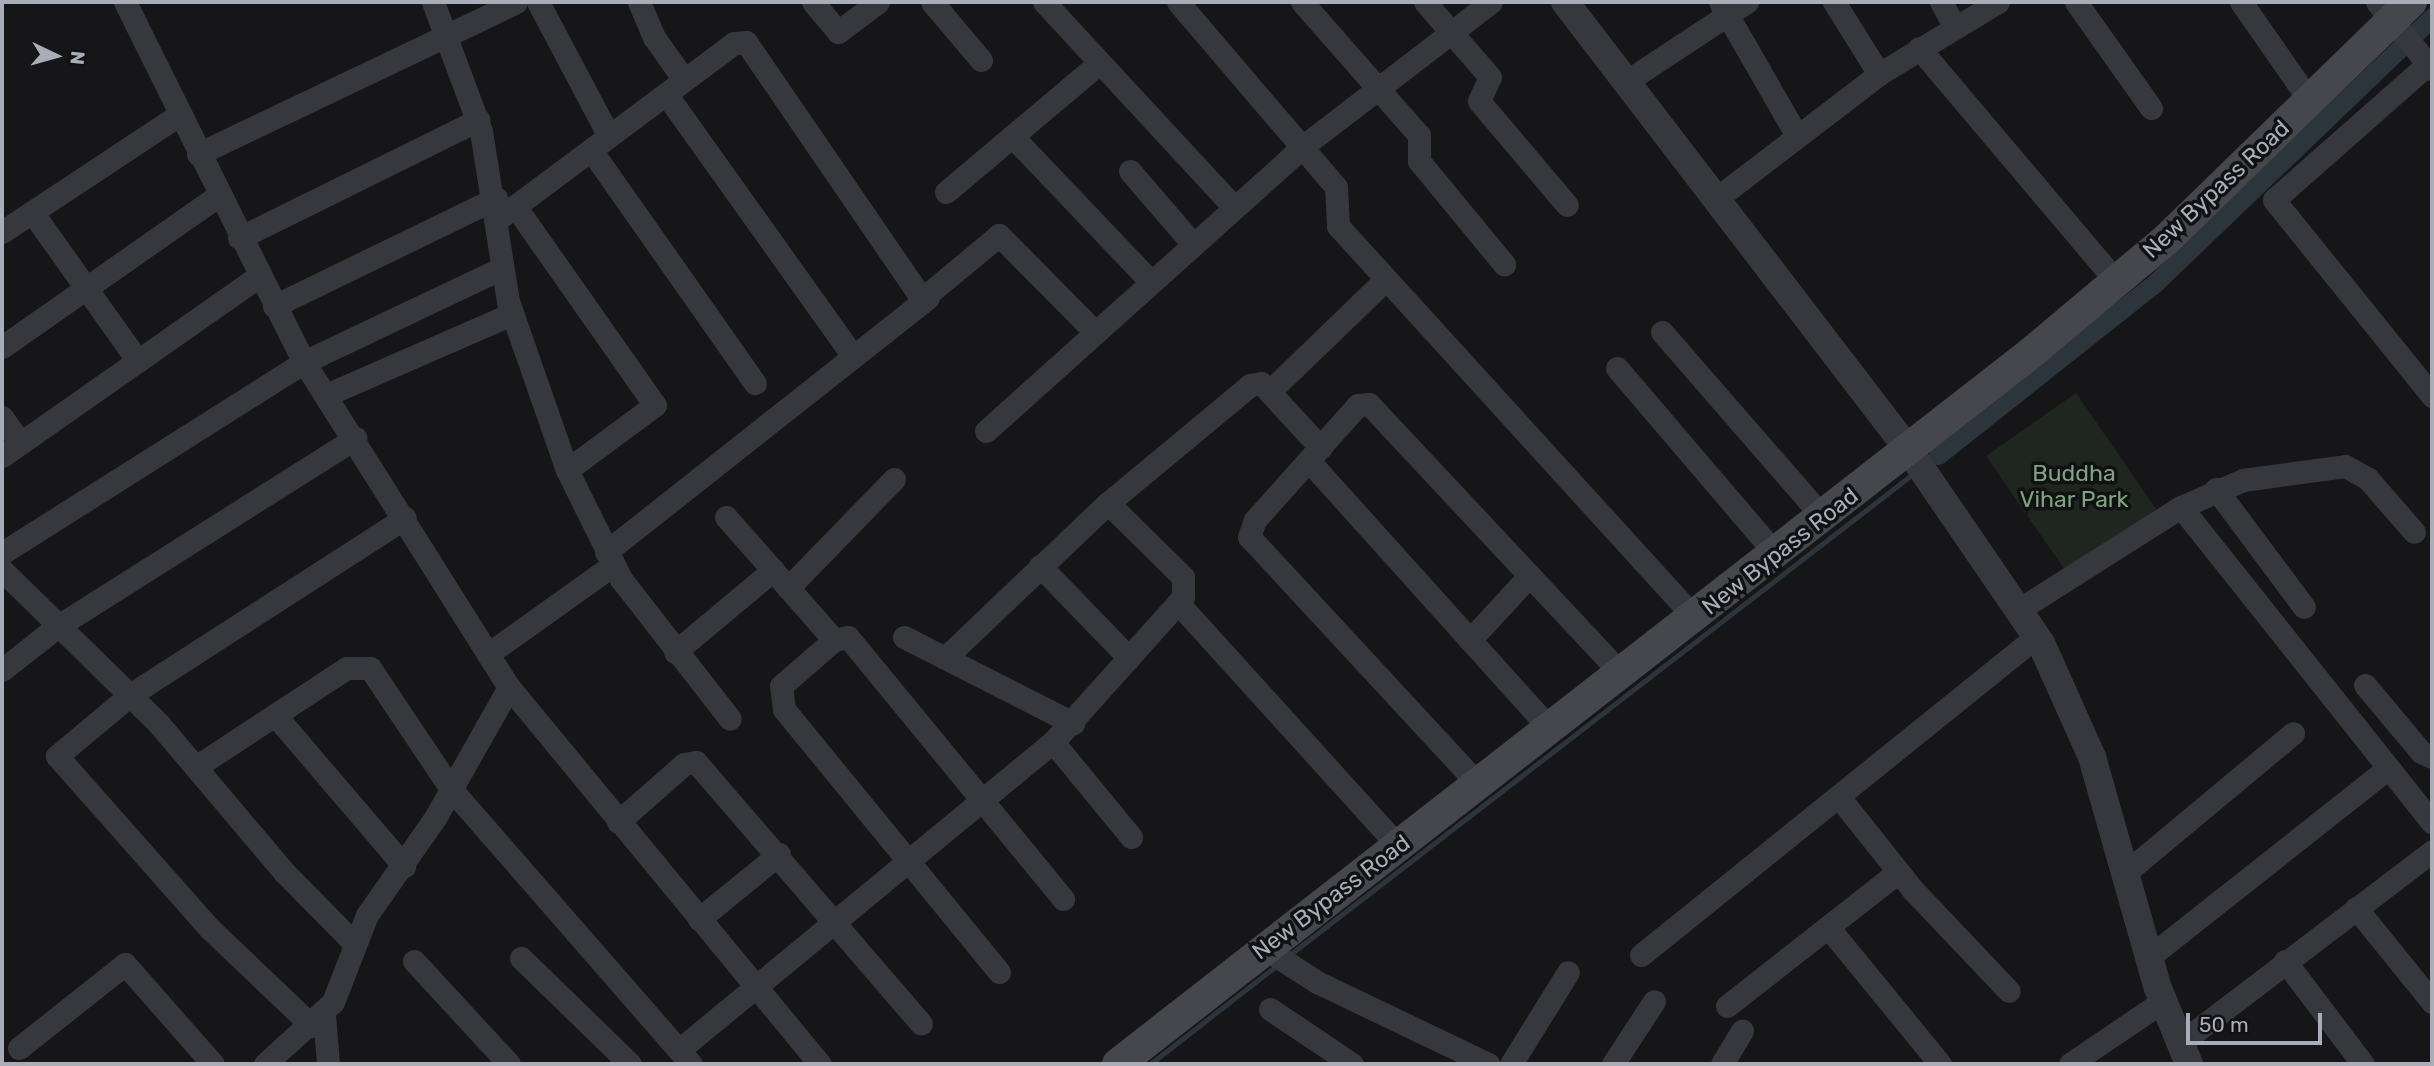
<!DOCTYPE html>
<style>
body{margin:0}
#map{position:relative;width:2434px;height:1066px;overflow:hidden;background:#161618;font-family:Rubik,sans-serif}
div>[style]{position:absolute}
.green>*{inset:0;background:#1e261f}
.stream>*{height:5px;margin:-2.5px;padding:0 2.5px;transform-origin:2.5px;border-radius:2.5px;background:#2c353c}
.canal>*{height:19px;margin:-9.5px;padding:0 9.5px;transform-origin:9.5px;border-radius:9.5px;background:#2c353c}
.minor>*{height:23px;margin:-11.5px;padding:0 11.5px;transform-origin:11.5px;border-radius:11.5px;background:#37383d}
.tertiary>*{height:28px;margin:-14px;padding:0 14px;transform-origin:14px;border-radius:14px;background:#37383d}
.secondary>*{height:32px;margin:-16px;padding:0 16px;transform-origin:16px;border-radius:16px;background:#45474d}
span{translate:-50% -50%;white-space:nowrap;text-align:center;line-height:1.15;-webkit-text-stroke:7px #111113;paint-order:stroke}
.street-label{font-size:23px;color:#a8adb8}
.park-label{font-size:23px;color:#7fa381}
.frame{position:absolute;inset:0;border:4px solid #a8adb8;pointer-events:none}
.north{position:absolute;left:21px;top:21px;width:70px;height:70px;-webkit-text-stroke:5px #111113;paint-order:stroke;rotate:95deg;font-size:19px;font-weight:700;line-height:28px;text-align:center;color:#a8adb8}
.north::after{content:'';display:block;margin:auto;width:24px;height:32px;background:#a8adb8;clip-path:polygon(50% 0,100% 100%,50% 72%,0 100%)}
.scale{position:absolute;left:2186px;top:1013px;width:136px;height:32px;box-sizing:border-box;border:4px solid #a8adb8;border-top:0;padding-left:9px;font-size:21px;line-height:24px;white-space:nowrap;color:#a8adb8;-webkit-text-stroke:5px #111113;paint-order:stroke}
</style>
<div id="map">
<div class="green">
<i style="clip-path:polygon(2076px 393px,2161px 516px,2071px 579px,1986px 456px)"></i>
</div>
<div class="stream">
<i style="left:1288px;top:956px;width:791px;rotate:-37.65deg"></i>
<i style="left:1150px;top:1064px;width:161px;rotate:-37.9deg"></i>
</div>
<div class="canal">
<i style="left:1938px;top:455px;width:278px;rotate:-38.4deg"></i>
<i style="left:2156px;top:282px;width:383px;rotate:-43.8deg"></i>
</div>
<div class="minor">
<i style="left:125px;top:2px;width:402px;rotate:63.6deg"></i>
<i style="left:304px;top:362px;width:384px;rotate:57.8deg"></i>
<i style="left:509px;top:687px;width:489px;rotate:50.5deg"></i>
<i style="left:433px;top:2px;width:138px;rotate:69.6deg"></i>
<i style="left:481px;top:131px;width:172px;rotate:81deg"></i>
<i style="left:508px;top:301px;width:179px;rotate:70.8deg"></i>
<i style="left:567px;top:470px;width:122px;rotate:63.6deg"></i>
<i style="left:621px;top:579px;width:177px;rotate:52.1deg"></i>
<i style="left:538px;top:2px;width:152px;rotate:62.1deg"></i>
<i style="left:639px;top:2px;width:38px;rotate:67deg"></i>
<i style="left:654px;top:37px;width:52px;rotate:55.1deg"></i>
<i style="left:813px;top:2px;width:39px;rotate:50deg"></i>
<i style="left:838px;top:32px;width:50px;rotate:-36.9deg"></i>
<i style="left:932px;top:2px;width:76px;rotate:49.8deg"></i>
<i style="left:1044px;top:2px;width:278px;rotate:47.2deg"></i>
<i style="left:1178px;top:2px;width:243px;rotate:49.5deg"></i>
<i style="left:1336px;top:187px;width:39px;rotate:87deg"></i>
<i style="left:1338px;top:226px;width:530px;rotate:47.68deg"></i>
<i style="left:1302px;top:2px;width:177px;rotate:48.7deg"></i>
<i style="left:1419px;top:135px;width:26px;rotate:90deg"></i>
<i style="left:1419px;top:161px;width:134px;rotate:50.5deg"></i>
<i style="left:1425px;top:2px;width:99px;rotate:49.1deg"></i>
<i style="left:1490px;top:77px;width:26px;rotate:115deg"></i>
<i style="left:1479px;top:101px;width:136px;rotate:49.8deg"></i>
<i style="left:1720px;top:2px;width:152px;rotate:60.1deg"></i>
<i style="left:1834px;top:2px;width:85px;rotate:58deg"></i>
<i style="left:1941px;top:2px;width:29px;rotate:61deg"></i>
<i style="left:2076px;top:2px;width:130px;rotate:54.7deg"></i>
<i style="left:2241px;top:2px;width:121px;rotate:55.1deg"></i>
<i style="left:2377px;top:2px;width:87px;rotate:50.6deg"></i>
<i style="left:1919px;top:48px;width:305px;rotate:49.8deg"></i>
<i style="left:2428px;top:64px;width:205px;rotate:138.6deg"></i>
<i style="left:2274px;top:200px;width:252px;rotate:51.1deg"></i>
<i style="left:1627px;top:81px;width:144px;rotate:-33.4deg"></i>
<i style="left:666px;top:94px;width:322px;rotate:54.5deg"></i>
<i style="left:1012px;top:136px;width:197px;rotate:46.4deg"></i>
<i style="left:591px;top:150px;width:285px;rotate:54.9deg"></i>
<i style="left:198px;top:154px;width:352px;rotate:-25.5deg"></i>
<i style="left:1130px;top:171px;width:94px;rotate:49.3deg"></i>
<i style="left:946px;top:192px;width:197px;rotate:-40.1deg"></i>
<i style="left:1717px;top:198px;width:204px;rotate:-37.4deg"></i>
<i style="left:1879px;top:74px;width:139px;rotate:-31.2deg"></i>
<i style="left:515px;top:206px;width:243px;rotate:54.9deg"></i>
<i style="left:655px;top:405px;width:109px;rotate:143.5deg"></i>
<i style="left:32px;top:212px;width:183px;rotate:54.6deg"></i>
<i style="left:498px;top:219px;width:294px;rotate:-36.7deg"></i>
<i style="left:734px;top:43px;width:12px;rotate:-5deg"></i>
<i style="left:746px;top:42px;width:311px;rotate:55.6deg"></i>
<i style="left:922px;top:299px;width:100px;rotate:-39.7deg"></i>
<i style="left:999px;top:235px;width:134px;rotate:45.3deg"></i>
<i style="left:2px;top:232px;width:210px;rotate:-33.5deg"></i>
<i style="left:239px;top:238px;width:267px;rotate:-26.3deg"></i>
<i style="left:274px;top:306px;width:247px;rotate:-25.9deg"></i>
<i style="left:1662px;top:332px;width:245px;rotate:49deg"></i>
<i style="left:2px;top:347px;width:265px;rotate:-35deg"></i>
<i style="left:1617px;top:368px;width:245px;rotate:49.5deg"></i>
<i style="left:1270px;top:391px;width:160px;rotate:-44deg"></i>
<i style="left:326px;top:395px;width:202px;rotate:-23.6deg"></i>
<i style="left:2px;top:417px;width:32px;rotate:55deg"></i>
<i style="left:986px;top:431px;width:425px;rotate:-41.9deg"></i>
<i style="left:1302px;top:147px;width:238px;rotate:-37.5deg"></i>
<i style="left:2px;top:456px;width:312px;rotate:-35deg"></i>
<i style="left:1309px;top:461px;width:362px;rotate:48deg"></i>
<i style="left:2216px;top:489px;width:147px;rotate:53.3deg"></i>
<i style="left:2181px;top:507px;width:403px;rotate:51.5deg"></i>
<i style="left:726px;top:517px;width:164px;rotate:48.7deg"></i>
<i style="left:606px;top:552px;width:410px;rotate:-38.3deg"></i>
<i style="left:2px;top:553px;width:357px;rotate:-32.3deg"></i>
<i style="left:304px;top:362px;width:217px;rotate:-25.4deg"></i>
<i style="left:1040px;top:566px;width:128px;rotate:45.9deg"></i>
<i style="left:2px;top:570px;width:220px;rotate:44.4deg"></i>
<i style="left:159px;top:724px;width:195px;rotate:49.8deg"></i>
<i style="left:285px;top:873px;width:98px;rotate:45.4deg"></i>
<i style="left:788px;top:588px;width:152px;rotate:-45.8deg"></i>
<i style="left:1178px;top:603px;width:328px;rotate:47.8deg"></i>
<i style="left:2020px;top:609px;width:191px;rotate:-32.4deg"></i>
<i style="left:2181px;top:507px;width:68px;rotate:-23.5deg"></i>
<i style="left:2243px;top:480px;width:103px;rotate:-7.8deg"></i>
<i style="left:2345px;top:466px;width:26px;rotate:29deg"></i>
<i style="left:2368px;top:479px;width:70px;rotate:49deg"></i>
<i style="left:904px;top:637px;width:190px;rotate:27deg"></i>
<i style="left:1470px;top:640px;width:88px;rotate:-47.3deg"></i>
<i style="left:675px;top:652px;width:128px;rotate:-39.9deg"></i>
<i style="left:488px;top:654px;width:153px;rotate:-35.5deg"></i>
<i style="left:945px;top:658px;width:225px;rotate:-43.6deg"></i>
<i style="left:1108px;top:503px;width:185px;rotate:-39.7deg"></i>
<i style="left:1250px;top:385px;width:11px;rotate:-10deg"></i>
<i style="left:1261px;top:383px;width:88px;rotate:47.3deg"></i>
<i style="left:2px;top:670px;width:71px;rotate:-38.2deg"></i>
<i style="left:58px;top:626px;width:352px;rotate:-32.3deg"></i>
<i style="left:2365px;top:685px;width:87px;rotate:50.1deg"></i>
<i style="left:2421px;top:752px;width:12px;rotate:24deg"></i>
<i style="left:275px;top:715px;width:199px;rotate:49.5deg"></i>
<i style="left:1053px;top:742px;width:123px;rotate:50.6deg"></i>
<i style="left:197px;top:766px;width:179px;rotate:-33.2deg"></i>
<i style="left:347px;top:668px;width:23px"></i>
<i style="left:370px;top:668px;width:146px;rotate:56.2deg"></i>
<i style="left:451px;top:789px;width:365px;rotate:48.9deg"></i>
<i style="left:1479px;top:785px;width:338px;rotate:-132.8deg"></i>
<i style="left:1249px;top:537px;width:18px;rotate:-71deg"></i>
<i style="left:1255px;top:520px;width:154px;rotate:-48.2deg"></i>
<i style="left:1358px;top:405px;width:11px;rotate:-5deg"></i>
<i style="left:1369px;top:404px;width:371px;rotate:46.9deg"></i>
<i style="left:1839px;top:797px;width:119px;rotate:51.5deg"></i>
<i style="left:1913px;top:890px;width:139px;rotate:46.5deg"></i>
<i style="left:618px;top:822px;width:88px;rotate:-41.3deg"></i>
<i style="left:684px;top:764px;width:12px;rotate:-9deg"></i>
<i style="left:696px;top:762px;width:345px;rotate:49.3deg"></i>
<i style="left:2124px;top:874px;width:220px;rotate:-39.8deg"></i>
<i style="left:2356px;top:908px;width:121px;rotate:51deg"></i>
<i style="left:699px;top:919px;width:103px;rotate:-39.1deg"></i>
<i style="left:1828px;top:927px;width:177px;rotate:50.7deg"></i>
<i style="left:1264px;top:948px;width:63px;rotate:32.7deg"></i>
<i style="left:1317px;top:982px;width:190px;rotate:25.6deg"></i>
<i style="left:1641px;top:955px;width:509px;rotate:-38.85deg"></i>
<i style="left:2149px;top:957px;width:302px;rotate:-38.3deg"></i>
<i style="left:521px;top:958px;width:152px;rotate:44.2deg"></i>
<i style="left:414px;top:961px;width:140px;rotate:47.3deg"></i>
<i style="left:2285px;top:961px;width:129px;rotate:52.9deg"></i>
<i style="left:999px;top:972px;width:340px;rotate:-129.3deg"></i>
<i style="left:784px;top:709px;width:23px;rotate:-97deg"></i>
<i style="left:781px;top:686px;width:70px;rotate:-41deg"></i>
<i style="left:834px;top:640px;width:14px;rotate:-12deg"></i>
<i style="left:848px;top:637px;width:339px;rotate:50.6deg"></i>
<i style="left:1727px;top:1006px;width:217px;rotate:-38.1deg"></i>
<i style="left:1270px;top:1009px;width:99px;rotate:33.9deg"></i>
<i style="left:324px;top:1015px;width:49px;rotate:85.3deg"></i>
<i style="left:312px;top:1026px;width:141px;rotate:-136.4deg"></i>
<i style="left:210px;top:929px;width:231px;rotate:-131.5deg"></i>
<i style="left:57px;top:756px;width:95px;rotate:-39.9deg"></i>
<i style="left:130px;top:695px;width:327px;rotate:-32.8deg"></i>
<i style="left:2179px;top:1044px;width:318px;rotate:-37.3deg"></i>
<i style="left:19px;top:1048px;width:135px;rotate:-38.4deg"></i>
<i style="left:125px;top:964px;width:133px;rotate:48.7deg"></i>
<i style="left:679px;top:1050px;width:484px;rotate:-39.5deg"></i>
<i style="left:1053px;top:742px;width:195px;rotate:-48.1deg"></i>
<i style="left:1183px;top:597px;width:20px;rotate:-90deg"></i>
<i style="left:1183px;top:577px;width:105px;rotate:-135.4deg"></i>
<i style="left:265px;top:1064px;width:92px;rotate:-42.4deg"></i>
<i style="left:333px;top:1002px;width:93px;rotate:-68.7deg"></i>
<i style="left:367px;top:915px;width:118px;rotate:-55deg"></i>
<i style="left:435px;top:818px;width:150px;rotate:-60.5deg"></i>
<i style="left:1511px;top:1064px;width:108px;rotate:-58.2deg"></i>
<i style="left:1613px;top:1064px;width:75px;rotate:-56.9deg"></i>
<i style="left:1722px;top:1064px;width:39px;rotate:-59deg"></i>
<i style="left:2070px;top:1064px;width:112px;rotate:-34.1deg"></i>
</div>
<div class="tertiary">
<i style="left:1565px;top:2px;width:563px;rotate:52.5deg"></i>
<i style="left:1908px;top:449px;width:235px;rotate:55.6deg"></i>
<i style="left:2041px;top:643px;width:125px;rotate:65.9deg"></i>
<i style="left:2092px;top:757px;width:240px;rotate:74.1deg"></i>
<i style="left:2158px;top:988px;width:82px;rotate:67.8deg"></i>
</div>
<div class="secondary">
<i style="left:1118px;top:1064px;width:1157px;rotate:-37.91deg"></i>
<i style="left:2031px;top:353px;width:179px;rotate:-40deg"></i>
<i style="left:2168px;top:238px;width:339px;rotate:-44.2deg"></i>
</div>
<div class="street-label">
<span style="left:2216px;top:189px;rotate:-43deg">New Bypass Road</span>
<span style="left:1780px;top:551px;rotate:-38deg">New Bypass Road</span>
<span style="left:1331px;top:897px;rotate:-37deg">New Bypass Road</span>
</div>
<div class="park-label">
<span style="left:2074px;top:486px">Buddha<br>Vihar Park</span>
</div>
<div class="frame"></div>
<div class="north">N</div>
<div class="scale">50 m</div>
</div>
